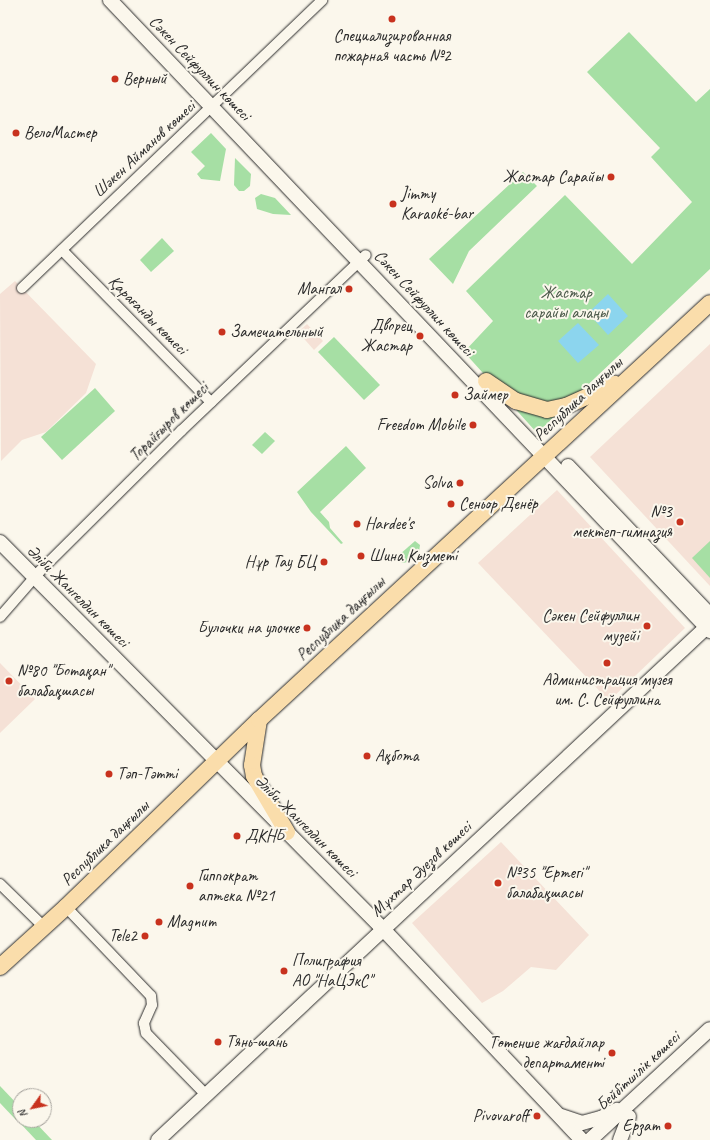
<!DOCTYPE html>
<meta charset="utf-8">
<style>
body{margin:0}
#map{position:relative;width:710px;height:1140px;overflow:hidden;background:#fbf7ec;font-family:Caveat,sans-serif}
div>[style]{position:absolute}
.built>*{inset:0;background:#f5e1d6}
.green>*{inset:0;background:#a6dfa4}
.water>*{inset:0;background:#8cd5ee}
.roads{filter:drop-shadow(0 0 1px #2b2b2b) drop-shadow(0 0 1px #2b2b2b)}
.street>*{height:10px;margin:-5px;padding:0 5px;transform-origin:5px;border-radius:5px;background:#fbf7ec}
.secondary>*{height:14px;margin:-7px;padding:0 7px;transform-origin:7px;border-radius:7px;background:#fbf7ec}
.primary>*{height:16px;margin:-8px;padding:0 8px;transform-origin:8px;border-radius:8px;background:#faddab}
.dots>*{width:11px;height:11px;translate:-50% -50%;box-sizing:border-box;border:2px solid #fbf7ec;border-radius:50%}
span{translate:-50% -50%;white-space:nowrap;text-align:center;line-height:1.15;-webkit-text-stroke:4px #fbf7ec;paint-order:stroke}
.poi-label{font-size:17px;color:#2b2b2b}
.left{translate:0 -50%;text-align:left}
.right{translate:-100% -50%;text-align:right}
.street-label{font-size:17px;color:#2b2b2b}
.park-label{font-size:17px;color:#4a5849}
.north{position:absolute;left:12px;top:1088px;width:40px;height:40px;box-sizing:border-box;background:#fbf7ec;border:1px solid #a8a59f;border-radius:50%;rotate:237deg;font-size:11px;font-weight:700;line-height:16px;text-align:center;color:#2b2b2b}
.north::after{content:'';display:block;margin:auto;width:14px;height:18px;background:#c8321e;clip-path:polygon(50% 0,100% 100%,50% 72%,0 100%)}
</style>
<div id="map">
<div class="built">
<i style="clip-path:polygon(15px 281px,96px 364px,86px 393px,46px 432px,22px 440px,1px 461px,0 294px)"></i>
<i style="clip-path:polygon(307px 324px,323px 341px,314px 350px,298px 332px)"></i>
<i style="clip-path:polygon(710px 344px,710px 586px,590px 457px)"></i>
<i style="clip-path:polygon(557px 490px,685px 628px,609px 701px,478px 563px)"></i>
<i style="clip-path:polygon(0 663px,35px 699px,0 733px)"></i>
<i style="clip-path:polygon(501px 842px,589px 935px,556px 970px,531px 967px,503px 991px,482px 1003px,412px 923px)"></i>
</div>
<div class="green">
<i style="clip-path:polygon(629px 32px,696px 102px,710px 89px,710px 269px,537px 433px,464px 352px,493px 321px,466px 291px,565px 195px,632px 264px,692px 202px,651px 157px,660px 148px,587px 72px)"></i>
<i style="clip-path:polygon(211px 133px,226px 149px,220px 181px,201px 179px,197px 174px,205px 166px,191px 152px)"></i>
<i style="clip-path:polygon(235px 158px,251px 174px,250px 186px,244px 191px,239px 191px,234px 185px)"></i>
<i style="clip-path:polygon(523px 172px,537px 186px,469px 251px,453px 284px,429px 259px)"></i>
<i style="clip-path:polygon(261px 194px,275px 198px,291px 215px,273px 214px,257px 209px,255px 198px)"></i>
<i style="clip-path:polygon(162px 238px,174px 251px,151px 272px,140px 260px)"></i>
<i style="clip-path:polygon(334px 337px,380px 385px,364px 400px,318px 352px)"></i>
<i style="clip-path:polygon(95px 388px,115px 411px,62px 460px,41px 437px)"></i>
<i style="clip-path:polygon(265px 432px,275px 441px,262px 454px,252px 445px)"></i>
<i style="clip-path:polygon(346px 446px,366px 468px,320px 512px,329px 522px,330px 528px,343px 543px,341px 544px,311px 512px,297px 492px)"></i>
<i style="clip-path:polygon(415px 541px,420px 545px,419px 552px,408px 562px,402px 563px,399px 555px)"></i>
<i style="clip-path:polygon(710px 541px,710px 578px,692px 558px)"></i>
<i style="clip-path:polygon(0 1086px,20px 1107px,20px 1114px,16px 1120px,0 1103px)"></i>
<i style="clip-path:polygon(26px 1120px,33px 1120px,52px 1140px,36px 1140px,20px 1123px)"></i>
</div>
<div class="water">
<i style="clip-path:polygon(608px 294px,628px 316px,608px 335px,588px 313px)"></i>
<i style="clip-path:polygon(578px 323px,599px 345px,578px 363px,558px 341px)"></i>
</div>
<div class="roads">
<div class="street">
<i style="left:62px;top:250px;width:213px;rotate:45.6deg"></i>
<i style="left:22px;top:288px;width:416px;rotate:-43.8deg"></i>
<i style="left:0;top:617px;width:61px;rotate:-49deg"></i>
<i style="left:40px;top:571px;width:199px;rotate:-44.8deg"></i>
<i style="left:181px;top:431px;width:255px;rotate:-43.6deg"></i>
<i style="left:0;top:884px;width:62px;rotate:44.3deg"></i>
<i style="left:66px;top:907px;width:123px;rotate:46.3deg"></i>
<i style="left:151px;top:996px;width:9px;rotate:84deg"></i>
<i style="left:152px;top:1005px;width:20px;rotate:114deg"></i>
<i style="left:144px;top:1023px;width:10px;rotate:79deg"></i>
<i style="left:146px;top:1033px;width:86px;rotate:45.9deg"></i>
</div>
<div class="secondary">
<i style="left:110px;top:0;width:871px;rotate:46.44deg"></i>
<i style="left:568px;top:466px;width:206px;rotate:46.4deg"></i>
<i style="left:0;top:542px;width:544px;rotate:45.3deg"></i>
<i style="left:383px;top:929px;width:290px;rotate:46.7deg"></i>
<i style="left:561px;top:1116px;width:22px;rotate:18deg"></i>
<i style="left:582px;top:1123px;width:20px;rotate:-15deg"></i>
<i style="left:601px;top:1118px;width:18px;rotate:-27deg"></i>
<i style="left:158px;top:1140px;width:756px;rotate:-43.07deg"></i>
<i style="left:590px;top:1140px;width:163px;rotate:-42.8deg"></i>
<i style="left:620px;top:1140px;width:25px;rotate:-69deg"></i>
</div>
<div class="primary">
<i style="left:486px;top:381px;width:36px;rotate:34deg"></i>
<i style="left:516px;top:401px;width:32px;rotate:16deg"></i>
<i style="left:547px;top:410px;width:19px;rotate:-12deg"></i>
<i style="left:566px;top:406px;width:54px;rotate:-24.2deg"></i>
<i style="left:259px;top:720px;width:46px;rotate:98.8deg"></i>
<i style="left:252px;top:765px;width:11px;rotate:80deg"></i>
<i style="left:254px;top:776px;width:65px;rotate:59.5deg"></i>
<i style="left:0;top:967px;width:89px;rotate:-42.3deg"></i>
<i style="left:66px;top:907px;width:269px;rotate:-44.1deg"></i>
<i style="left:259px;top:720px;width:614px;rotate:-42.76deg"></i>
</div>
</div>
<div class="dots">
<i style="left:392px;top:19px;background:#c8321e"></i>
<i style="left:115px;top:79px;background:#c8321e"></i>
<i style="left:16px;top:133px;background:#c8321e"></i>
<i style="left:611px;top:177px;background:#c8321e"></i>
<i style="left:393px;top:204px;background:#c8321e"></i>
<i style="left:349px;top:289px;background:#c8321e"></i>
<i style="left:222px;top:332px;background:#c8321e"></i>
<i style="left:420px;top:336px;background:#c8321e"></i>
<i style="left:455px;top:395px;background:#c8321e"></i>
<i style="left:473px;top:425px;background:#c8321e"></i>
<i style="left:460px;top:483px;background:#c8321e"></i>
<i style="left:451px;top:504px;background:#c8321e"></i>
<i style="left:680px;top:522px;background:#c8321e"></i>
<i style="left:357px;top:524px;background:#c8321e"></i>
<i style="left:361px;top:556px;background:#c8321e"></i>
<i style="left:324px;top:562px;background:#c8321e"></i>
<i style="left:647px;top:626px;background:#c8321e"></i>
<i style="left:307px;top:628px;background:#c8321e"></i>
<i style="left:607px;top:663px;background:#c8321e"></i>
<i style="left:9px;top:681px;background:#c8321e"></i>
<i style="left:367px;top:756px;background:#c8321e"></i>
<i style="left:109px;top:774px;background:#c8321e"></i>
<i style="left:237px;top:836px;background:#c8321e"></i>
<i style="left:498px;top:883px;background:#c8321e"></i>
<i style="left:190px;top:886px;background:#c8321e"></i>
<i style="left:159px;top:922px;background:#c8321e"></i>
<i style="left:145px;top:936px;background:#c8321e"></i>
<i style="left:284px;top:971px;background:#c8321e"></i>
<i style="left:218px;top:1042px;background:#c8321e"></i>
<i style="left:612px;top:1053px;background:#c8321e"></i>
<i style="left:537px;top:1116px;background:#c8321e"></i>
<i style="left:668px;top:1126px;background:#c8321e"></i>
</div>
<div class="poi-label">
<span style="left:392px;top:46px">Специализированная<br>пожарная часть №2</span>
<span class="left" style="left:123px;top:79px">Верный</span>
<span class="left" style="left:24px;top:133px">ВелоМастер</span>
<span class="right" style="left:603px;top:177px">Жастар Сарайы</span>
<span class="left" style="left:401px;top:204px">Jimmy<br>Karaoké-bar</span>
<span class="right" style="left:341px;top:289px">Мангал</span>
<span class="right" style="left:412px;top:336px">Дворец<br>Жастар</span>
<span class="left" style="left:230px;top:332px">Замечательный</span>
<span class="left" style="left:463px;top:395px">Займер</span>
<span class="right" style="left:465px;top:425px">Freedom Mobile</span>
<span class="right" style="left:452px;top:483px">Solva</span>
<span class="left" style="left:459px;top:504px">Сеньор Денёр</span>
<span class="right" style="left:672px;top:522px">№3<br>мектеп-гимназия</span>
<span class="left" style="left:365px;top:524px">Hardee's</span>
<span class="left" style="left:369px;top:556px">Шина Кызметі</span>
<span class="right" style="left:316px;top:562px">Нұр Тау БЦ</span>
<span class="right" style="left:639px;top:626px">Сәкен Сейфуллин<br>музейі</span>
<span class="right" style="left:299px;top:628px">Булочки на улочке</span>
<span class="left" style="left:17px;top:681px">№80 "Ботақан"<br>балабақшасы</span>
<span style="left:607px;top:690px">Администрация музея<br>им. С. Сейфуллина</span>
<span class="left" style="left:375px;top:756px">Ақбота</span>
<span class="left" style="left:117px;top:774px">Тәп-Тәтті</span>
<span class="left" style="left:245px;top:836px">ДКНБ</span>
<span class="left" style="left:506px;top:883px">№35 "Ертегі"<br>балабақшасы</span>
<span class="left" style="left:198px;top:886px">Гиппократ<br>аптека №21</span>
<span class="left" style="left:167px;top:922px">Magnum</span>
<span class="right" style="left:137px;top:936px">Tele2</span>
<span class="left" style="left:292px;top:971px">Полиграфия<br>АО "НаЦЭкС"</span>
<span class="left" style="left:226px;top:1042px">Тянь-шань</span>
<span class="right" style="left:604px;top:1053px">Төтенше жағдайлар<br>департаменті</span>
<span class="right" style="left:529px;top:1116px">Pivovaroff</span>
<span class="right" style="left:660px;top:1126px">Ерзат</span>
</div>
<div class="street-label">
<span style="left:200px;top:68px;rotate:46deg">Сәкен Сейфуллин көшесі</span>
<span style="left:144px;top:149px;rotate:-43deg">Шәкен Айманов көшесі</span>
<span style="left:424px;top:303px;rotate:47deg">Сәкен Сейфуллин көшесі</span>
<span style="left:148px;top:315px;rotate:45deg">Қарағанды көшесі</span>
<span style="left:578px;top:399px;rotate:-43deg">Республика даңғылы</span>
<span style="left:169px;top:422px;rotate:-45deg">Торайғыров көшесі</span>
<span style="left:78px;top:596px;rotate:45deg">Әліби Жангелдин көшесі</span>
<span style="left:341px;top:619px;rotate:-43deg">Республика даңғылы</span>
<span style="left:306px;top:826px;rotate:45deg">Әліби Жангелдин көшесі</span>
<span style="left:105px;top:843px;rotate:-44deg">Республика даңғылы</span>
<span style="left:421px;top:869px;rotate:-43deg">Мұхтар Әуезов көшесі</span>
<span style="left:638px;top:1071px;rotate:-43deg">Бейбітшілік көшесі</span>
</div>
<div class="park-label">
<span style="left:566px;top:303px">Жастар<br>сарайы алаңы</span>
</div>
<div class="north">N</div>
</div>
